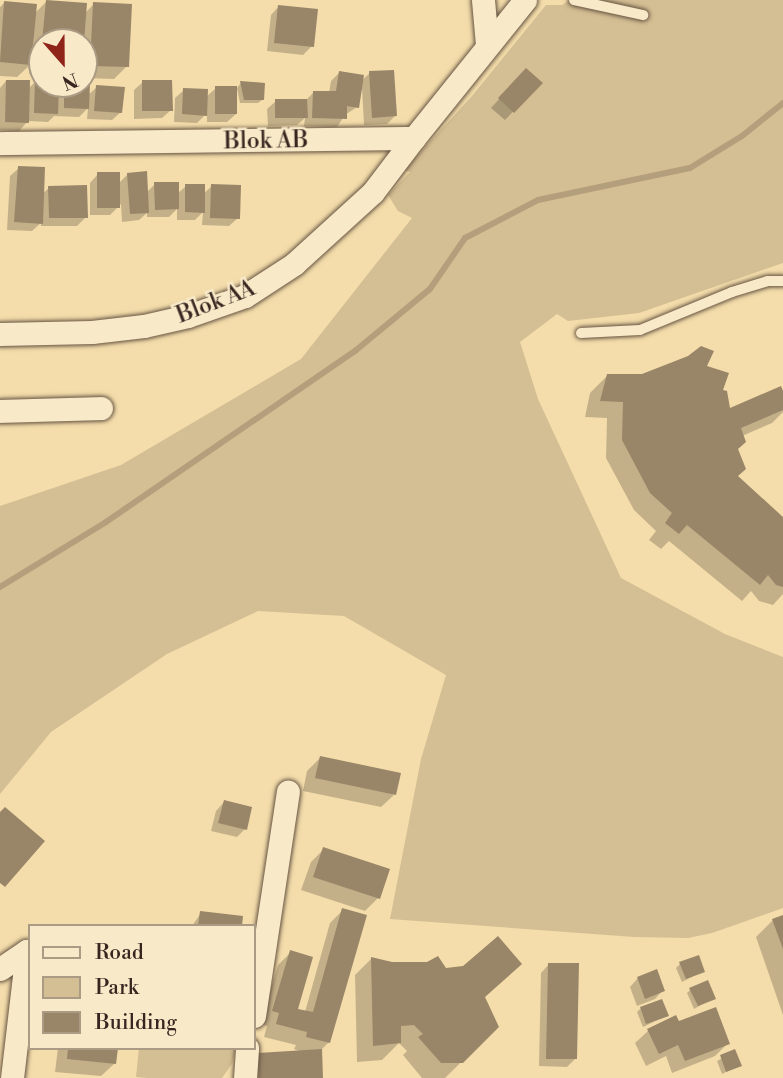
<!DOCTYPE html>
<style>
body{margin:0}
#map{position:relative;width:783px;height:1078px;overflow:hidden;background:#f4ddab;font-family:"Libre Bodoni",serif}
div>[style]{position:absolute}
.green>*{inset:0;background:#d4be93}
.shadow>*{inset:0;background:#0003}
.stream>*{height:6px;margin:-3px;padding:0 3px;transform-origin:3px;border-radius:3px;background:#b49f7c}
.building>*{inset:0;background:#998568}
.roads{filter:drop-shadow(0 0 2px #665443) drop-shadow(0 0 2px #665443)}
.lane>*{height:10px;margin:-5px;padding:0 5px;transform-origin:5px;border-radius:5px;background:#f8e9c8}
.street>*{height:23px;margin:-11.5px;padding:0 11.5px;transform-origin:11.5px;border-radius:11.5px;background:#f8e9c8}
span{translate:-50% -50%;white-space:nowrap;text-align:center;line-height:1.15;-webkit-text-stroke:5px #f8e9c8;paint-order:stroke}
.street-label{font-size:23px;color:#372620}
.legend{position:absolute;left:28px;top:924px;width:228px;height:126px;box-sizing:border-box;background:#f8e9c8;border:2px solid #ab9b85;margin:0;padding:9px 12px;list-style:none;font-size:21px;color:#372620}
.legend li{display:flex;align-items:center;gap:14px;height:35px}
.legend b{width:35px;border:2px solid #ab9b85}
.north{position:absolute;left:28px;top:28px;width:70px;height:70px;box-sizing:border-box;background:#f8e9c8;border:2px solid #ab9b85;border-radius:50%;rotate:159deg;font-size:19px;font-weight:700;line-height:28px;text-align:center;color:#372620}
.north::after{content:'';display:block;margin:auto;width:24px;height:32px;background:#8f2418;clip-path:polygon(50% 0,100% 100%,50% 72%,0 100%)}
</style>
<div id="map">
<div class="green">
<i style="clip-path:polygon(570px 0,783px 0,783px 263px,639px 313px,568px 321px,557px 314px,520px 342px,538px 399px,621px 578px,725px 634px,783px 657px,783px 908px,712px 933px,688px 938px,634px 937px,390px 919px,421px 759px,446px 675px,344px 616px,258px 611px,167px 654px,51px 732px,0 794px,0 506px,121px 465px,301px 359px,412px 218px,398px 211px,388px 195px,410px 172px,404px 170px,472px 96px,546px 5px,562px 5px)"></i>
<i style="clip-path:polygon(139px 1048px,236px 1048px,232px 1064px,222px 1078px,147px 1078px,136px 1077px)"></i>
</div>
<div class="shadow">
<i style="clip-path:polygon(47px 1px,85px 13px,94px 4px,127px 66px,114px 79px,84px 78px,84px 42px,42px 42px,42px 75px,29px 74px,30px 65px,17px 77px,0 76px,0 7px,5px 2px,34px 14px)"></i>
<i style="clip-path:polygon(279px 6px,312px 46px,303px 55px,267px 51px,271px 15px)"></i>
<i style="clip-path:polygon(526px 70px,540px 83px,505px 120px,491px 108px)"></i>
<i style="clip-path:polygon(339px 73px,361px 81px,370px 73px,395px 116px,387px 124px,364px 125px,362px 88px,357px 107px,345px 115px,337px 127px,304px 126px,305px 118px,297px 125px,268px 126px,267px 109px,276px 101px,306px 100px,314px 92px,329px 93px,331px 81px)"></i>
<i style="clip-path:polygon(6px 81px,28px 89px,36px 81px,57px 84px,57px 93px,65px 84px,87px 96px,97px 87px,121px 112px,112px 120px,87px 119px,88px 108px,79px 117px,54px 116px,48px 122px,28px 121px,19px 131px,0 130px,0 88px)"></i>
<i style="clip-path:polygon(143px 82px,171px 110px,162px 118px,134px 119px,134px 90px)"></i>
<i style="clip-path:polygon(241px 83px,262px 100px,258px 103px,240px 103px,237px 88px)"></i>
<i style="clip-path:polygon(216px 88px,236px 114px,227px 122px,207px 122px,207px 113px,197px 123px,174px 122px,175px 98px,184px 90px,206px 97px)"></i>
<i style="clip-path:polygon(19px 168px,42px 194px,49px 188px,86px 217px,77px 226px,41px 226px,41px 223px,32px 231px,7px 230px,10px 176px)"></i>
<i style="clip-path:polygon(98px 174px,118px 184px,128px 174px,147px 192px,155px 184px,177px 194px,186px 186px,203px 194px,212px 186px,238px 218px,229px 226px,202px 225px,203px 212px,195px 220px,177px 220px,177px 209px,169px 217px,147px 217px,147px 213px,139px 220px,122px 222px,121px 204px,110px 215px,90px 215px,90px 183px)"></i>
<i style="clip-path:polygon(705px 367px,728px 411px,783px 395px,783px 412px,772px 423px,742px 436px,736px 449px,736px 476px,783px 520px,783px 594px,773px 605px,759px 601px,751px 591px,742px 601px,669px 541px,661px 549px,649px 540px,656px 531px,634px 510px,606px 458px,607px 418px,585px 417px,590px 393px,607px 376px,643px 376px)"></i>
<i style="clip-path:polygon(320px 758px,394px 795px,381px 807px,303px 791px,307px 771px)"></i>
<i style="clip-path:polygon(224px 802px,245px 829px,237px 837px,211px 831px,216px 811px)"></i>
<i style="clip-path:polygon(324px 849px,378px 898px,365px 911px,301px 890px,311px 862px)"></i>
<i style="clip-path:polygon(343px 910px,329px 1042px,320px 1051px,322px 1078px,246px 1078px,246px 1068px,259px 1055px,302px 1052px,294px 1049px,296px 1045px,264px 1037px,267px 1026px,260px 1024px,278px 965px,291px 952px,295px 1010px,305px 1012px,330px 923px)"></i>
<i style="clip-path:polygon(201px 913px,240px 926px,192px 926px)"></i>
<i style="clip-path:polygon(783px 917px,783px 1015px,756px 937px,773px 920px)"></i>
<i style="clip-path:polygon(371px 959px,445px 970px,520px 964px,483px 998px,497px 1027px,445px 1078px,422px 1078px,403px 1055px,407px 1051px,399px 1043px,382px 1060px,357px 1062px,355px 975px)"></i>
<i style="clip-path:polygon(549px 964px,575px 1059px,567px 1067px,539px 1066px,541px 973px)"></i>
<i style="clip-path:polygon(680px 964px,703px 971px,682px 982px,676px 968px)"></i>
<i style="clip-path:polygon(638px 978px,663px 990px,655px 999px,637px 1006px,630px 987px)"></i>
<i style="clip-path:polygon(690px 990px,714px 998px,694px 1009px,687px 993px)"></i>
<i style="clip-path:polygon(641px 1008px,666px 1016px,643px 1027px,637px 1012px)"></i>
<i style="clip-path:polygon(678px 1023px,728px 1043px,715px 1056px,672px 1073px,666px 1056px,646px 1066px,635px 1043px,648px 1031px)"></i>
<i style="clip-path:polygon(58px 1048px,116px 1048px,114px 1064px,101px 1076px,55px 1072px)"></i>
<i style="clip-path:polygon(734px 1052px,740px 1065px,722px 1074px,717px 1061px)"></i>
</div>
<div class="stream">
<i style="left:0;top:587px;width:124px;rotate:-31.5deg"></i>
<i style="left:106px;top:522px;width:302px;rotate:-34.5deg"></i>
<i style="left:355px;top:351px;width:97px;rotate:-39.6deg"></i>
<i style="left:430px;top:289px;width:62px;rotate:-55.5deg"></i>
<i style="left:465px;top:238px;width:82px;rotate:-27.5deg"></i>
<i style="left:538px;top:200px;width:155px;rotate:-11.9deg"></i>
<i style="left:690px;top:168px;width:61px;rotate:-31.6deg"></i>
<i style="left:742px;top:136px;width:53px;rotate:-38.8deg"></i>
</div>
<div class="building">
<i style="clip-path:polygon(46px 0,87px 3px,84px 42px,42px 42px)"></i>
<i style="clip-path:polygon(4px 1px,37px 4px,31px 65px,0 62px)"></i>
<i style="clip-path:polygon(93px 2px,132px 4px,129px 67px,90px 66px)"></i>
<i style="clip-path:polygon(278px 5px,318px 9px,314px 47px,274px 43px)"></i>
<i style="clip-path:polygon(526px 68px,543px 83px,514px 113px,498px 98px)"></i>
<i style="clip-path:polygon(394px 70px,397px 116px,372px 118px,369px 71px)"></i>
<i style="clip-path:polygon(339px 71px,364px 75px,359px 108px,347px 106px,347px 119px,312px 118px,313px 91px,336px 91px)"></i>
<i style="clip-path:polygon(35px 79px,42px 80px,42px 84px,59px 84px,58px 114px,34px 113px)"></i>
<i style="clip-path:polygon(6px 80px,30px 80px,29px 123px,5px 122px)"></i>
<i style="clip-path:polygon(142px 80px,172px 80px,173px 111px,142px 111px)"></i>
<i style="clip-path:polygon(240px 81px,265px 83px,264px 100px,244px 100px)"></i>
<i style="clip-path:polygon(90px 83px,89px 109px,64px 108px,64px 84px)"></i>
<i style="clip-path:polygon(96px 85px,125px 87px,122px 113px,94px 111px)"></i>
<i style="clip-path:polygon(215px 86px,237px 86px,237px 114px,215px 114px)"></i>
<i style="clip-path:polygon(183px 88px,208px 89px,207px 116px,182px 114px)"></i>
<i style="clip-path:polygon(275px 99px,307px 99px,308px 118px,275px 118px)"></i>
<i style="clip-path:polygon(18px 166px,45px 167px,43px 224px,14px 222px)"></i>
<i style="clip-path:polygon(147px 171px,149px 213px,130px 214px,127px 173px)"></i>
<i style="clip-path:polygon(97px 172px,120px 172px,120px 208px,97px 208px)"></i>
<i style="clip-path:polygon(154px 182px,179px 182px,179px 209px,155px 210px)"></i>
<i style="clip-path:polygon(185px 184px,205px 184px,205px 213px,185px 212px)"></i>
<i style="clip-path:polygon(211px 184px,241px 185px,240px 219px,210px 218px)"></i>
<i style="clip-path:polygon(87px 185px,88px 218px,49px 218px,48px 186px)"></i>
<i style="clip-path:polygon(701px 346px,714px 351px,707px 366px,729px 373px,723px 390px,727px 391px,730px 408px,781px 386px,783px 391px,783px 410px,741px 428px,746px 442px,738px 449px,746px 469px,738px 476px,783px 517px,783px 587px,776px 585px,768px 575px,760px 585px,687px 525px,679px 534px,665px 523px,672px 513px,650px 493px,622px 440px,623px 402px,600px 401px,607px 374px,642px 374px,688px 356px)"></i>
<i style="clip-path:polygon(320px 756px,401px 773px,396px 795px,315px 778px)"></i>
<i style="clip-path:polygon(224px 800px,252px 807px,247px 830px,218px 823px)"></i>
<i style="clip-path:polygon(5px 807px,45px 841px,5px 887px,0 883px,0 812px)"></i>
<i style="clip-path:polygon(323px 847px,390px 869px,380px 899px,313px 877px)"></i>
<i style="clip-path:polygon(342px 908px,367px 915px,330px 1043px,306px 1037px,307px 1032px,276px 1024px,279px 1013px,272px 1011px,290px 950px,313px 957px,298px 1009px,313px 1012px)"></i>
<i style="clip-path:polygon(200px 911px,243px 916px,242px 926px,198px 926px)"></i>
<i style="clip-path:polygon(783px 915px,783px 949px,772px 919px)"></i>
<i style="clip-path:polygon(498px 936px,522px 964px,485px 997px,499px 1027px,463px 1063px,441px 1063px,418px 1037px,423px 1034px,414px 1025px,401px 1026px,401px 1043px,373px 1046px,371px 957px,392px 962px,427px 962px,438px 956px,446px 968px,463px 966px)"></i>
<i style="clip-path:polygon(699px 955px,705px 972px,686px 979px,679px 962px)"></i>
<i style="clip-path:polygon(548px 963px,579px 963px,577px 1059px,546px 1059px)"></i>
<i style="clip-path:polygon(657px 969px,665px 991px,645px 999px,637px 977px)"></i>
<i style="clip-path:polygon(708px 980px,716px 999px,698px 1006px,689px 988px)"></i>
<i style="clip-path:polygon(662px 999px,669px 1016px,646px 1024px,640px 1007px)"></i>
<i style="clip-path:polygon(716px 1007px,730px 1044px,685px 1061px,678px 1045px,659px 1054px,647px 1029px,676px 1015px,679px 1021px)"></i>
<i style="clip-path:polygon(68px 1048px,118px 1048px,116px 1064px,67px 1059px)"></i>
<i style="clip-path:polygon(322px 1049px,323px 1078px,259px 1078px,258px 1053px)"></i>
<i style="clip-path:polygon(735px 1049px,742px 1066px,726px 1072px,720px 1055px)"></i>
</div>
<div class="roads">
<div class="lane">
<i style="left:574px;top:0;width:71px;rotate:12.3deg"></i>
<i style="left:581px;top:333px;width:59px;rotate:-2.9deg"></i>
<i style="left:640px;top:330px;width:100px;rotate:-22.4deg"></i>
<i style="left:732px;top:292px;width:38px;rotate:-17deg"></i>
<i style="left:768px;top:281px;width:15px"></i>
</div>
<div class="street">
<i style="left:483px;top:0;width:45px;rotate:84.9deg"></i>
<i style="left:0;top:143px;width:414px;rotate:-0.7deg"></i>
<i style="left:414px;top:138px;width:177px;rotate:-51.2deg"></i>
<i style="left:0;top:334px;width:92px;rotate:-1.2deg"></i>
<i style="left:92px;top:332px;width:52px;rotate:-6.6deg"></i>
<i style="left:144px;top:326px;width:45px;rotate:-12.8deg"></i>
<i style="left:188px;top:316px;width:60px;rotate:-19.3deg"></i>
<i style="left:245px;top:296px;width:59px;rotate:-33.1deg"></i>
<i style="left:294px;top:264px;width:107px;rotate:-42.3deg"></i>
<i style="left:373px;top:192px;width:68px;rotate:-52.8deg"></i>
<i style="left:0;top:411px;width:101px;rotate:-1.7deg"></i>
<i style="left:0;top:969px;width:32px;rotate:-34deg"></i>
<i style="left:254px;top:1016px;width:227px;rotate:-81.4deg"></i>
<i style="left:12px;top:1078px;width:128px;rotate:-83.3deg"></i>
<i style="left:245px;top:1078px;width:30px;rotate:-86deg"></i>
</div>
</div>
<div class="street-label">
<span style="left:266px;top:141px;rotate:-1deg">Blok AB</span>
<span style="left:216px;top:302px;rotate:-21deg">Blok AA</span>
</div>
<ul class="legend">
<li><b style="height:9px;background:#f8e9c8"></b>Road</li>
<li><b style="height:19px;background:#d4be93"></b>Park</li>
<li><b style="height:19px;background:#998568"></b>Building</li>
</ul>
<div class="north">N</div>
</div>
